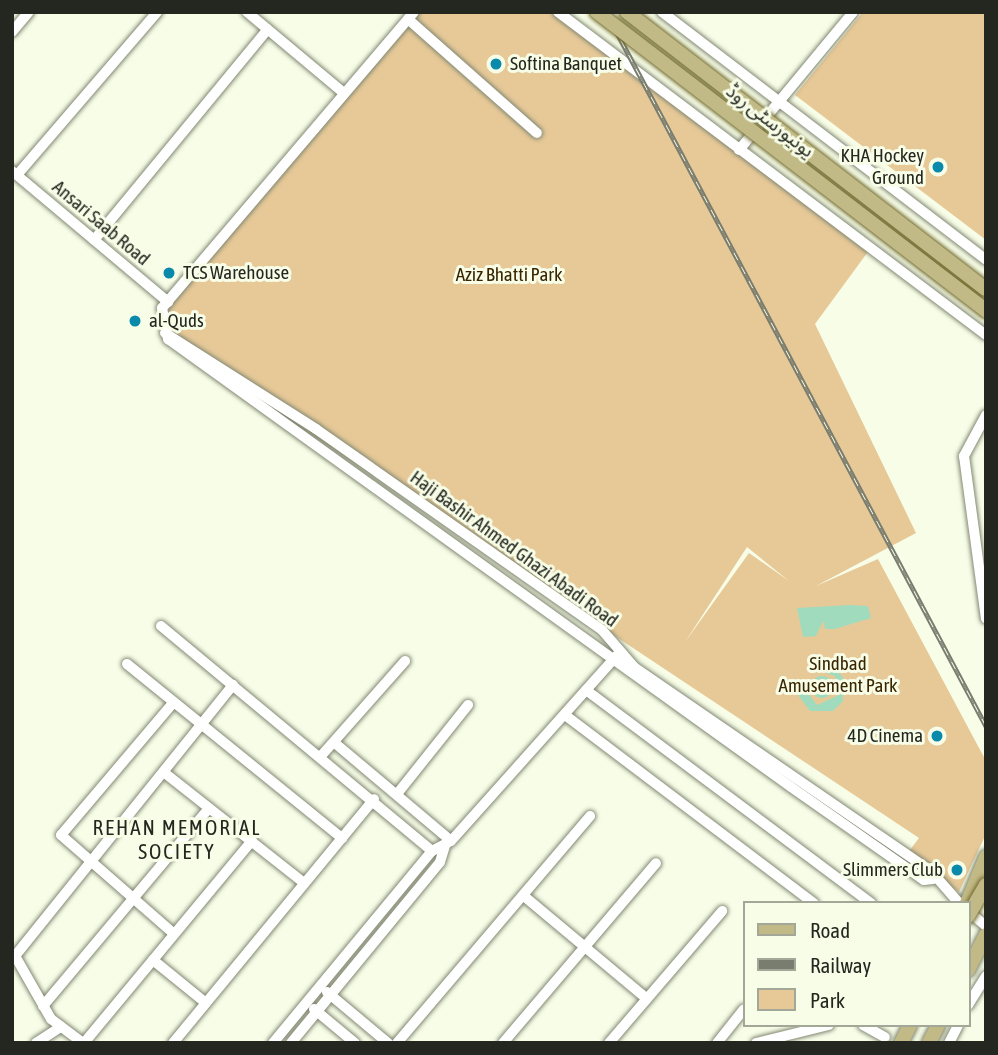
<!DOCTYPE html>
<meta charset="utf-8">
<style>
body{margin:0}
#map{position:relative;width:998px;height:1055px;overflow:hidden;background:#f7fde7;font-family:"Asap Condensed","Noto Sans Arabic",sans-serif}
div>[style]{position:absolute}
.green>*{inset:0;background:#e7c998}
.water>*{inset:0;background:#a1dbbd}
.round{border-radius:50%}
.roads{filter:drop-shadow(0 0 2px #828873) drop-shadow(0 0 2px #828873)}
.minor>*{height:10px;margin:-5px;padding:0 5px;transform-origin:5px;border-radius:5px;background:#fff}
.major>*{height:14px;margin:-7px;padding:0 7px;transform-origin:7px;border-radius:7px;background:#c2ba86}
.rail>*{height:5px;margin-top:-2.5px;transform-origin:0;background:repeating-linear-gradient(90deg,#f7fde7 0 8px,#797d6f 0 16px);box-sizing:border-box;border-block:2px solid #797d6f}
.bridges{filter:drop-shadow(0 0 2px #70692d) drop-shadow(0 0 2px #70692d)}
.major-bridge>*{height:14px;margin:-7px;padding:0 7px;transform-origin:7px;border-radius:7px;background:#c2ba86}
.dots>*{width:19px;height:19px;translate:-50% -50%;box-sizing:border-box;border:4px solid #f7fde7;border-radius:50%}
span{translate:-50% -50%;white-space:nowrap;text-align:center;line-height:1.15;-webkit-text-stroke:6px #f7fde7;paint-order:stroke}
.poi-label{font-size:19px;color:#24271f}
.left{translate:0 -50%;text-align:left}
.right{translate:-100% -50%;text-align:right}
.street-label{font-size:19px;color:#24271f}
.park-label{font-size:19px;color:#392500}
.neighbourhood-label{font-size:21px;color:#24271f;letter-spacing:2px}
.frame{position:absolute;inset:0;border:14px solid #24271f;pointer-events:none}
.legend{position:absolute;left:743px;top:901px;width:228px;height:126px;box-sizing:border-box;background:#f7fde7;border:2px solid #a3a797;margin:0;padding:9px 12px;list-style:none;font-size:21px;color:#24271f}
.legend li{display:flex;align-items:center;gap:14px;height:35px}
.legend b{width:35px;border:2px solid #a3a797}
</style>
<div id="map">
<div class="green">
<i style="clip-path:polygon(evenodd,415px 12px,559px 12px,870px 249px,815px 324px,916px 533px,816px 586px,878px 559px,986px 761px,986px 834px,959px 892px,907px 854px,919px 838px,168px 339px,162px 327px,167px 302px,415px 12px,747px 547px,789px 581px,749px 553px,685px 642px,747px 547px)"></i>
<i style="clip-path:polygon(863px 12px,986px 12px,986px 240px,795px 95px)"></i>
</div>
<div class="water">
<i style="clip-path:polygon(850px 605px,868px 606px,871px 618px,835px 629px,825px 629px,823px 621px,816px 636px,803px 637px,797px 608px)"></i>
<i style="clip-path:polygon(816px 663px,830px 664px,843px 677px,843px 701px,833px 711px,810px 711px,797px 694px,799px 681px,817px 705px,839px 695px,835px 676px,817px 670px)"></i>
<i class="round" style="left:811px;top:676px;width:22px;height:22px"></i>
</div>
<div class="roads">
<div class="minor">
<i style="left:247px;top:12px;width:126px;rotate:39.9deg"></i>
<i style="left:414px;top:12px;width:389px;rotate:130.4deg"></i>
<i style="left:162px;top:308px;width:32px;rotate:79deg"></i>
<i style="left:168px;top:339px;width:767px;rotate:35.72deg"></i>
<i style="left:791px;top:787px;width:162px;rotate:35deg"></i>
<i style="left:924px;top:880px;width:9px;rotate:-6deg"></i>
<i style="left:558px;top:12px;width:536px;rotate:37.04deg"></i>
<i style="left:662px;top:12px;width:408px;rotate:37.4deg"></i>
<i style="left:408px;top:19px;width:172px;rotate:41.5deg"></i>
<i style="left:12px;top:32px;width:26px;rotate:-50deg"></i>
<i style="left:739px;top:150px;width:179px;rotate:-50.4deg"></i>
<i style="left:12px;top:171px;width:204px;rotate:40deg"></i>
<i style="left:17px;top:175px;width:215px;rotate:-49.3deg"></i>
<i style="left:94px;top:240px;width:273px;rotate:-50.5deg"></i>
<i style="left:165px;top:333px;width:179px;rotate:32.4deg"></i>
<i style="left:316px;top:429px;width:350px;rotate:35.1deg"></i>
<i style="left:602px;top:630px;width:49px;rotate:49.1deg"></i>
<i style="left:634px;top:667px;width:360px;rotate:34.5deg"></i>
<i style="left:931px;top:871px;width:43px;rotate:48.8deg"></i>
<i style="left:986px;top:415px;width:47px;rotate:118.2deg"></i>
<i style="left:964px;top:456px;width:164px;rotate:82.3deg"></i>
<i style="left:161px;top:626px;width:352px;rotate:39.7deg"></i>
<i style="left:127px;top:664px;width:277px;rotate:39deg"></i>
<i style="left:586px;top:690px;width:356px;rotate:36.8deg"></i>
<i style="left:173px;top:703px;width:173px;rotate:130.3deg"></i>
<i style="left:61px;top:835px;width:150px;rotate:41.2deg"></i>
<i style="left:565px;top:715px;width:312px;rotate:37.1deg"></i>
<i style="left:336px;top:744px;width:150px;rotate:40.1deg"></i>
<i style="left:321px;top:756px;width:127px;rotate:-48.5deg"></i>
<i style="left:166px;top:774px;width:176px;rotate:38.3deg"></i>
<i style="left:397px;top:794px;width:114px;rotate:-51.4deg"></i>
<i style="left:524px;top:896px;width:160px;rotate:39.9deg"></i>
<i style="left:968px;top:911px;width:23px;rotate:40deg"></i>
<i style="left:153px;top:960px;width:68px;rotate:39.1deg"></i>
<i style="left:327px;top:992px;width:80px;rotate:39.9deg"></i>
<i style="left:968px;top:1005px;width:34px;rotate:-58deg"></i>
<i style="left:43px;top:1006px;width:258px;rotate:-50deg"></i>
<i style="left:314px;top:1009px;width:53px;rotate:39.7deg"></i>
<i style="left:863px;top:1025px;width:25px;rotate:29deg"></i>
<i style="left:36px;top:1043px;width:30px;rotate:-33deg"></i>
<i style="left:83px;top:1043px;width:40px;rotate:-143deg"></i>
<i style="left:51px;top:1019px;width:73px;rotate:-119.7deg"></i>
<i style="left:15px;top:956px;width:348px;rotate:-51.2deg"></i>
<i style="left:84px;top:1043px;width:263px;rotate:-50.3deg"></i>
<i style="left:173px;top:1043px;width:316px;rotate:-50.5deg"></i>
<i style="left:273px;top:1043px;width:249px;rotate:-50.4deg"></i>
<i style="left:432px;top:851px;width:21px;rotate:-28deg"></i>
<i style="left:451px;top:841px;width:251px;rotate:-48.2deg"></i>
<i style="left:291px;top:1043px;width:234px;rotate:-50.5deg"></i>
<i style="left:440px;top:862px;width:17px;rotate:-73deg"></i>
<i style="left:397px;top:1043px;width:298px;rotate:-49.6deg"></i>
<i style="left:503px;top:1043px;width:236px;rotate:-49.6deg"></i>
<i style="left:609px;top:1043px;width:174px;rotate:-49.4deg"></i>
<i style="left:717px;top:1043px;width:43px;rotate:-51.5deg"></i>
<i style="left:756px;top:1043px;width:75px;rotate:-13.9deg"></i>
<i style="left:949px;top:1043px;width:20px;rotate:-63deg"></i>
</div>
<div class="major">
<i style="left:967px;top:903px;width:50px;rotate:-67.6deg"></i>
<i style="left:968px;top:970px;width:39px;rotate:-63deg"></i>
<i style="left:901px;top:1043px;width:20px;rotate:-63deg"></i>
<i style="left:929px;top:1043px;width:20px;rotate:-63deg"></i>
</div>
</div>
<div class="rail">
<i style="left:606px;top:12px;width:809px;rotate:61.98deg"></i>
</div>
<div class="bridges">
<div class="major-bridge">
<i style="left:597px;top:12px;width:491px;rotate:37.5deg"></i>
<i style="left:627px;top:12px;width:453px;rotate:37.7deg"></i>
<i style="left:968px;top:916px;width:36px;rotate:-60deg"></i>
</div>
</div>
<div class="dots">
<i style="left:496px;top:64px;background:#098aab"></i>
<i style="left:938px;top:167px;background:#098aab"></i>
<i style="left:169px;top:273px;background:#098aab"></i>
<i style="left:135px;top:321px;background:#098aab"></i>
<i style="left:937px;top:736px;background:#098aab"></i>
<i style="left:957px;top:870px;background:#098aab"></i>
</div>
<div class="poi-label">
<span class="left" style="left:510px;top:64px">Softina Banquet</span>
<span class="right" style="left:924px;top:167px">KHA Hockey<br>Ground</span>
<span class="left" style="left:183px;top:273px">TCS Warehouse</span>
<span class="left" style="left:149px;top:321px">al-Quds</span>
<span class="right" style="left:923px;top:736px">4D Cinema</span>
<span class="right" style="left:943px;top:870px">Slimmers Club</span>
</div>
<div class="street-label">
<span style="left:770px;top:121px;rotate:38deg">یونیورسٹی روڈ</span>
<span style="left:101px;top:223px;rotate:40deg">Ansari Saab Road</span>
<span style="left:514px;top:549px;rotate:36deg">Haji Bashir Ahmed Ghazi Abadi Road</span>
</div>
<div class="park-label">
<span style="left:509px;top:275px">Aziz Bhatti Park</span>
<span style="left:838px;top:675px">Sindbad<br>Amusement Park</span>
</div>
<div class="neighbourhood-label">
<span style="left:177px;top:839px">REHAN MEMORIAL<br>SOCIETY</span>
</div>
<div class="frame"></div>
<ul class="legend">
<li><b style="height:9px;background:#c2ba86"></b>Road</li>
<li><b style="height:9px;background:#797d6f"></b>Railway</li>
<li><b style="height:19px;background:#e7c998"></b>Park</li>
</ul>
</div>
